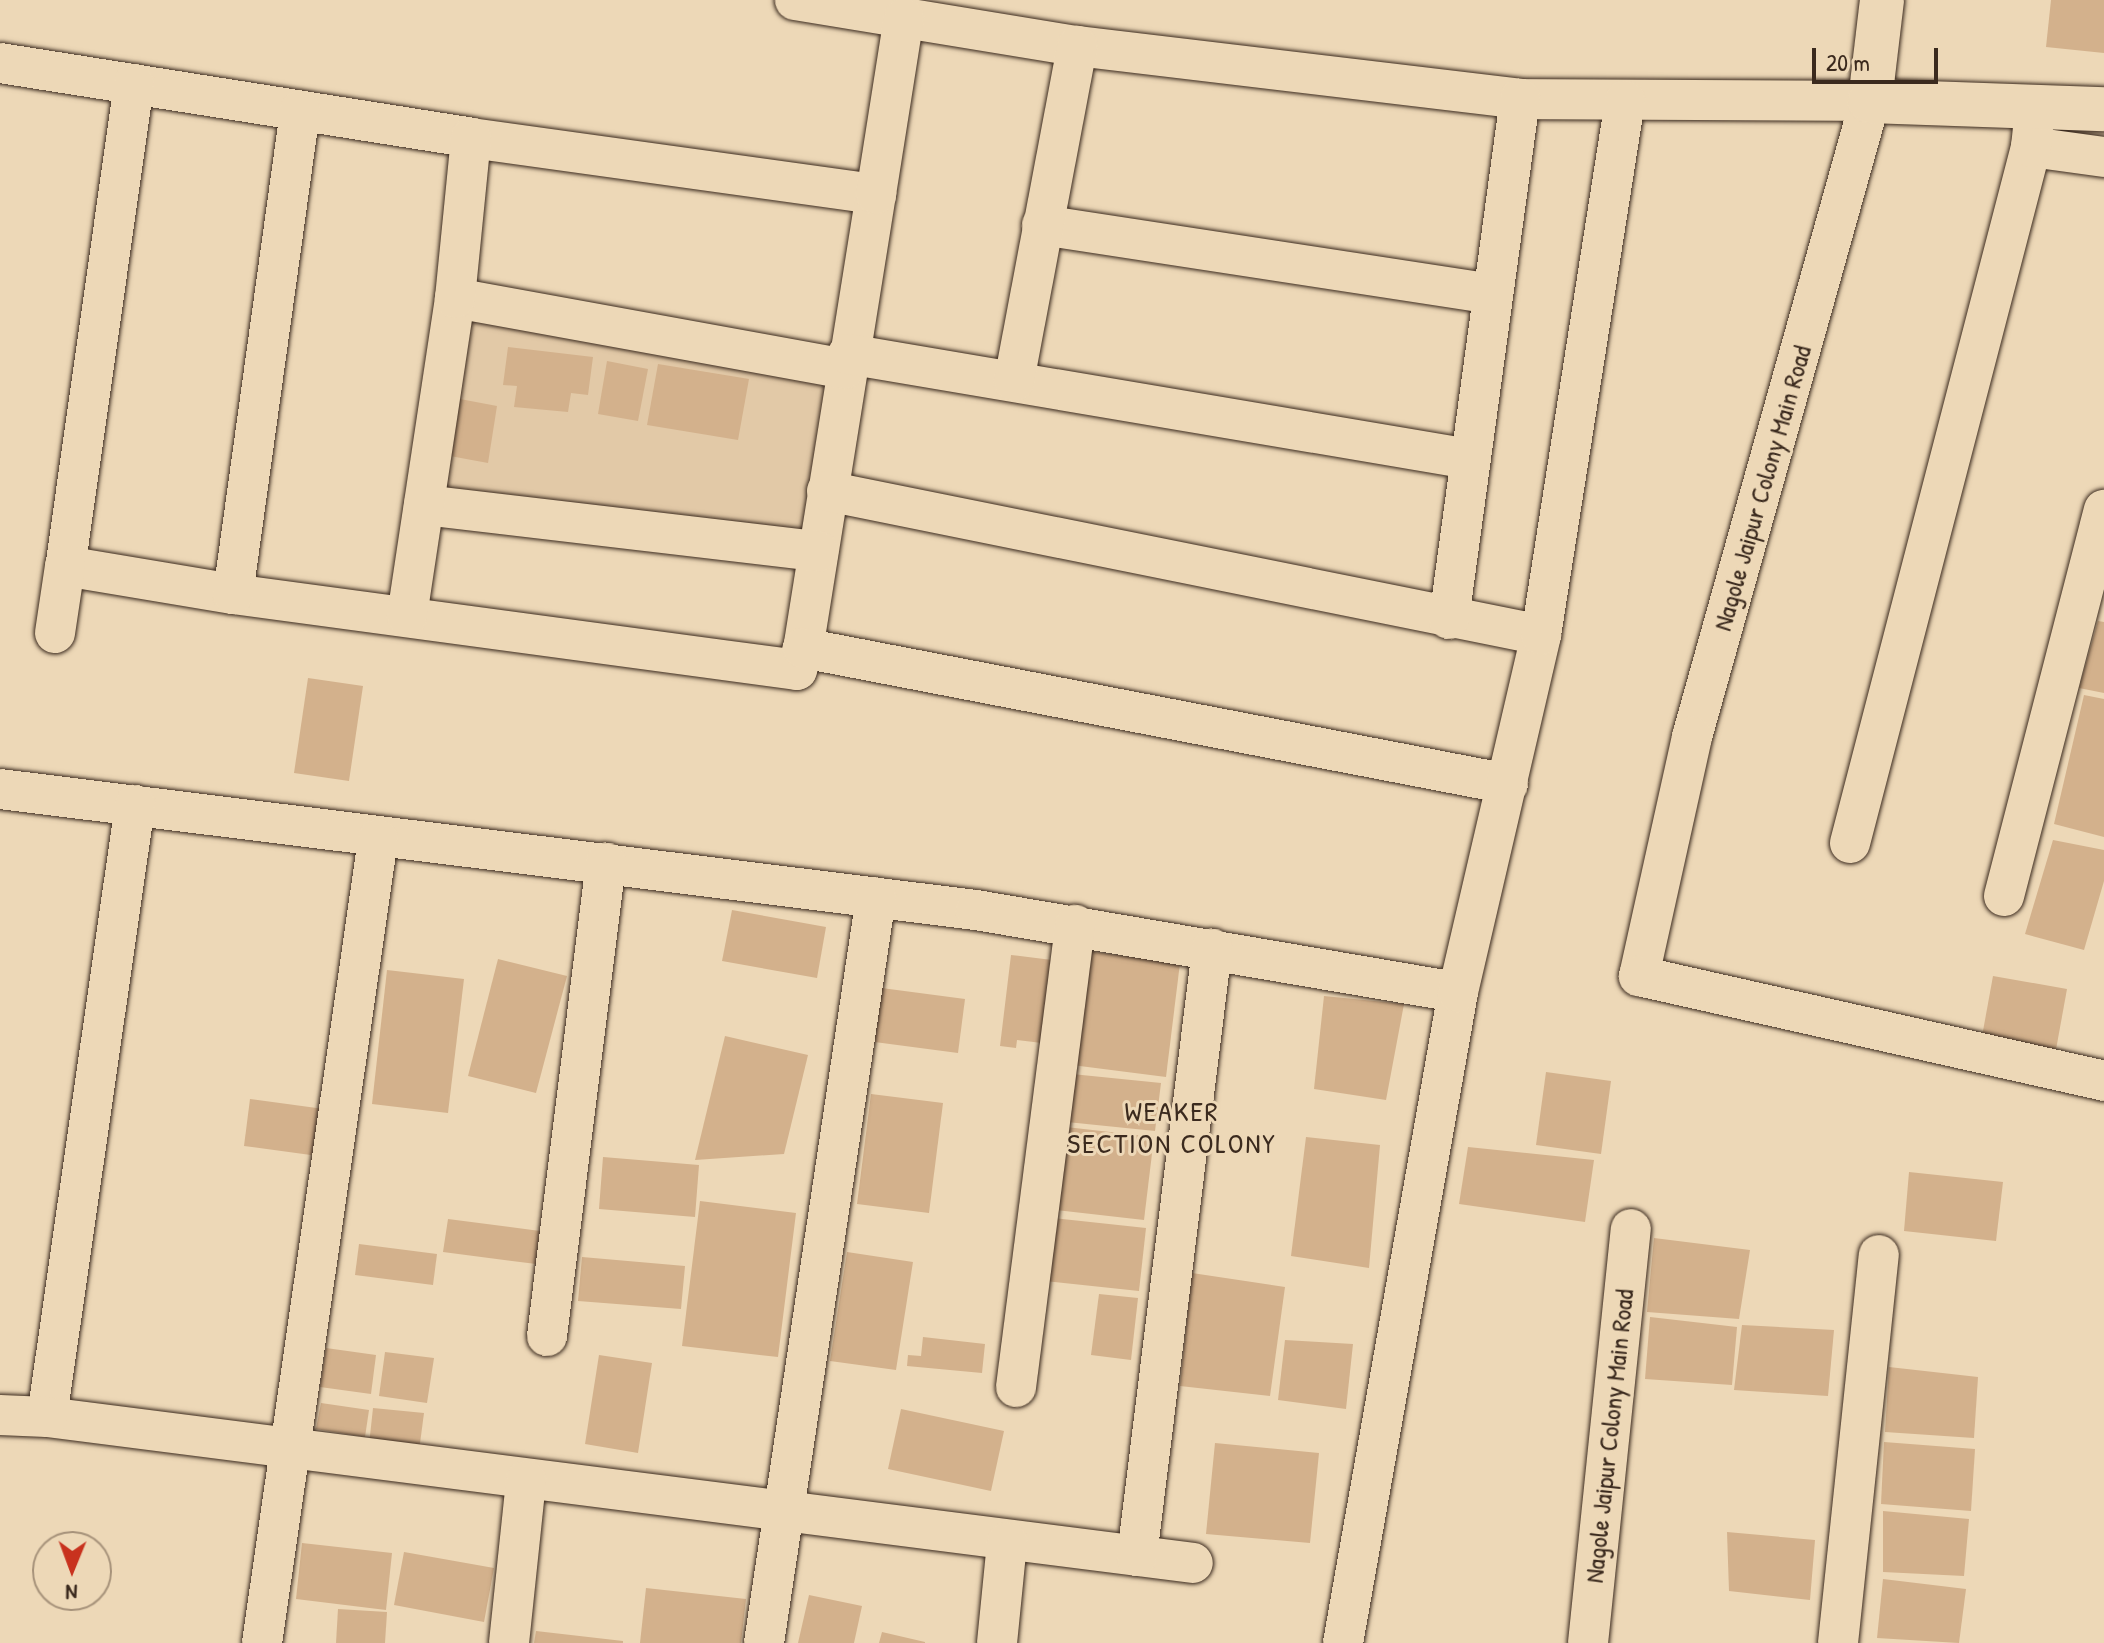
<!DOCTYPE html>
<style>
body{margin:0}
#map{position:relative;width:2104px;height:1643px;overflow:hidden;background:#edd8b7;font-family:"Patrick Hand",sans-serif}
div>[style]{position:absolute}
.built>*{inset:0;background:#e2c9a7}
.building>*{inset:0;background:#d3b18c}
.roads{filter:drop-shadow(0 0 2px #3b2a1e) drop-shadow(0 0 2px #3b2a1e)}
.minor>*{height:40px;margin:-20px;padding:0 20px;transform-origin:20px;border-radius:20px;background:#edd8b7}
.tertiary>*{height:44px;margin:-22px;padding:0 22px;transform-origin:22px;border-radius:22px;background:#edd8b7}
span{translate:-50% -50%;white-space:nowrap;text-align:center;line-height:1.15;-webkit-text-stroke:6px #edd8b7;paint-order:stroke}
.street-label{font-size:26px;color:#3b2a1e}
.neighbourhood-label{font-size:28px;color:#3b2a1e;letter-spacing:2px}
.north{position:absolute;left:32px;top:1531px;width:80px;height:80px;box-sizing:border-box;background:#edd8b7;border:2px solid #a6927a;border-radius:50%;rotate:181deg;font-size:22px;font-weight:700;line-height:32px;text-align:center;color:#3b2a1e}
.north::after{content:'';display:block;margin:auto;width:28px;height:36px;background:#c8321e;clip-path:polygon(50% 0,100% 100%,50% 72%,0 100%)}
.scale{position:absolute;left:1812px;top:48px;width:126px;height:36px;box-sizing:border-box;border:4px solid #3b2a1e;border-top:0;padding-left:10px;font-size:24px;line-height:28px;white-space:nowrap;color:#3b2a1e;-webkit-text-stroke:6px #edd8b7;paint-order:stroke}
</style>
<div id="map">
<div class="built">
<i style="clip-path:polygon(470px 320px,825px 382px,805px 532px,441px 490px)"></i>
</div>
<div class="building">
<i style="clip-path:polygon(2051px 0,2104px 0,2104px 53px,2046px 47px)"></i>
<i style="clip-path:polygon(508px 347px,593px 357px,588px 395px,571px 393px,568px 412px,514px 407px,517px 386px,503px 385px)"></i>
<i style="clip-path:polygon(607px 361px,648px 369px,638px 421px,598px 414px)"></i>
<i style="clip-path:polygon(658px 364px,749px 379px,738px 440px,647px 425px)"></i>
<i style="clip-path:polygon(460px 399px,497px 406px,488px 463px,450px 456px)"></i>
<i style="clip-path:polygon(2098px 621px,2104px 622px,2104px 693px,2079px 688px)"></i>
<i style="clip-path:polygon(308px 678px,363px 686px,349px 781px,294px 773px)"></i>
<i style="clip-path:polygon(2084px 695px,2104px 699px,2104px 837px,2054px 824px)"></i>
<i style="clip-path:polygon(2053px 840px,2104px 850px,2104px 881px,2084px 950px,2025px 934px)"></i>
<i style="clip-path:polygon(732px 910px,826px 927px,817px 978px,722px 961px)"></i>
<i style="clip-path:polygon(1086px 951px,1180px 963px,1166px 1077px,1072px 1065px)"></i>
<i style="clip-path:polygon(1011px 955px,1060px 961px,1050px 1044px,1017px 1040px,1016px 1048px,1000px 1046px)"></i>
<i style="clip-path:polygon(498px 959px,567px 976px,536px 1093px,468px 1076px)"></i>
<i style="clip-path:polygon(387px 970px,464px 979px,448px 1113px,372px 1104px)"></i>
<i style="clip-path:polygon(1993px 976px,2067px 989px,2055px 1055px,1981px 1042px)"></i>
<i style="clip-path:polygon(874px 987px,965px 999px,958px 1053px,867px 1041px)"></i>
<i style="clip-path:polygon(1324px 996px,1404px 1004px,1386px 1100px,1314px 1089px)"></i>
<i style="clip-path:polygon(725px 1036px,808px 1055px,784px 1154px,695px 1160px)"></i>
<i style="clip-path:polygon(1546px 1072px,1611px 1081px,1601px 1154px,1536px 1145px)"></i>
<i style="clip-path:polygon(1072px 1074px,1161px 1083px,1155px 1131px,1067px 1122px)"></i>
<i style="clip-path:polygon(871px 1094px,943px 1103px,929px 1213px,857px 1204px)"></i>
<i style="clip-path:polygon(250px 1099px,324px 1109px,318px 1156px,244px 1146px)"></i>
<i style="clip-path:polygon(1066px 1127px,1154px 1137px,1144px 1220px,1056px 1210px)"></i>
<i style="clip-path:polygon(1306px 1137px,1380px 1145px,1369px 1268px,1291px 1256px)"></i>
<i style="clip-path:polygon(1468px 1147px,1594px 1160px,1585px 1222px,1459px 1204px)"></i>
<i style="clip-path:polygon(603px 1157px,699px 1165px,695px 1217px,599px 1209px)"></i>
<i style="clip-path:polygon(1909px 1172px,2003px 1182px,1996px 1241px,1904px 1231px)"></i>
<i style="clip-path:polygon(700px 1201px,796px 1213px,778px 1357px,682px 1346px)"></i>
<i style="clip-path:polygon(1053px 1218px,1146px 1228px,1139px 1291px,1045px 1281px)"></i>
<i style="clip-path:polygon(448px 1219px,540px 1231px,536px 1264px,443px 1252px)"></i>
<i style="clip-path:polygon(1654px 1238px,1750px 1250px,1739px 1319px,1647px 1312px)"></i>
<i style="clip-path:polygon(359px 1244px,437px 1254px,433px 1285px,355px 1275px)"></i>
<i style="clip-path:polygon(847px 1252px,913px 1262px,896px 1370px,830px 1361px)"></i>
<i style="clip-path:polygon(582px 1257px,685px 1266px,681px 1309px,578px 1301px)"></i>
<i style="clip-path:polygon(1192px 1273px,1285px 1287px,1270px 1396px,1180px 1386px)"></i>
<i style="clip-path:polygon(1099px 1294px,1138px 1298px,1131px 1360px,1091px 1355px)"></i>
<i style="clip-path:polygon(1650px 1317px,1737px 1327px,1732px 1385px,1645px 1379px)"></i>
<i style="clip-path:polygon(1742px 1325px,1834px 1330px,1828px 1396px,1734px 1390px)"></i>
<i style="clip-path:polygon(923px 1337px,985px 1344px,982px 1373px,907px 1366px,908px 1355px,921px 1356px)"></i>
<i style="clip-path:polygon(1285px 1340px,1353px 1344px,1346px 1409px,1278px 1400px)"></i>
<i style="clip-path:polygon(326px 1348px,376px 1355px,371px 1394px,320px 1387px)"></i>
<i style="clip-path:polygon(385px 1352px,434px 1358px,427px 1403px,379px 1396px)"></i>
<i style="clip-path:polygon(599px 1355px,652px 1363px,638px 1453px,585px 1444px)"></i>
<i style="clip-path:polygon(1889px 1367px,1978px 1377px,1974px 1438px,1885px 1432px)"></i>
<i style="clip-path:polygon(321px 1403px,369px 1410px,365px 1437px,316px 1429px)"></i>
<i style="clip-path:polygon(373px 1408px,424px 1413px,419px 1451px,369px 1445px)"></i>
<i style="clip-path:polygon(901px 1409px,1004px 1431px,991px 1491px,888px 1469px)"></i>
<i style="clip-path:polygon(1884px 1442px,1975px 1449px,1971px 1511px,1881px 1504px)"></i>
<i style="clip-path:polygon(1215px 1443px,1319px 1453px,1310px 1543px,1206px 1534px)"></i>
<i style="clip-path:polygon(1883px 1511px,1969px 1519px,1964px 1576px,1883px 1572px)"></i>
<i style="clip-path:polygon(1727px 1532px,1815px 1540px,1810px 1600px,1729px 1591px)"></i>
<i style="clip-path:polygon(302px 1543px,392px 1553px,386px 1610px,296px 1599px)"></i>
<i style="clip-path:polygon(404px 1552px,494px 1568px,484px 1622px,394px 1605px)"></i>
<i style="clip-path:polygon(1883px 1579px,1966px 1589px,1959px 1643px,1877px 1638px)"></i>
<i style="clip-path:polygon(646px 1588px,746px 1599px,741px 1643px,640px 1643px)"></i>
<i style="clip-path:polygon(809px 1595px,862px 1606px,854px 1643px,798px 1643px)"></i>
<i style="clip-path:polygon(338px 1609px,387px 1612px,385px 1643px,336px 1643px)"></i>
<i style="clip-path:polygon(536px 1631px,623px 1641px,623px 1643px,534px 1643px)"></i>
<i style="clip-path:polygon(882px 1632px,925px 1642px,925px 1643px,879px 1643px)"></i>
</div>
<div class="roads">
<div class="minor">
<i style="left:795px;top:0;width:286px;rotate:9.3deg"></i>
<i style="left:1077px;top:46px;width:446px;rotate:6.8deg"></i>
<i style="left:1520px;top:99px;width:350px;rotate:0.3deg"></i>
<i style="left:1870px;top:101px;width:660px;rotate:105.64deg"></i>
<i style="left:1692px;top:737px;width:245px;rotate:102.5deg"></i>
<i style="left:1639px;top:976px;width:477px;rotate:12.7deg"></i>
<i style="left:0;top:63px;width:477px;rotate:9deg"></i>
<i style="left:471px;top:138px;width:409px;rotate:7.9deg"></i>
<i style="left:876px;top:194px;width:460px;rotate:99.1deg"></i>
<i style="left:134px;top:84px;width:487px;rotate:98.1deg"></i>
<i style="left:65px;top:566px;width:170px;rotate:9.5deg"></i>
<i style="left:233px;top:594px;width:569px;rotate:7.67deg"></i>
<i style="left:797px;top:670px;width:23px;rotate:-75deg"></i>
<i style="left:803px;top:648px;width:718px;rotate:10.92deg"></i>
<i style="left:2031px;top:147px;width:74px;rotate:7.8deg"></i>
<i style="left:876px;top:194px;width:178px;rotate:-81deg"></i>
<i style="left:1042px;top:225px;width:454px;rotate:8.7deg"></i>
<i style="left:455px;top:298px;width:396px;rotate:10.3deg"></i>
<i style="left:848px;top:354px;width:630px;rotate:9.6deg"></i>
<i style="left:1014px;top:381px;width:341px;rotate:-79.3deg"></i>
<i style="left:827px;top:491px;width:728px;rotate:11.4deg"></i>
<i style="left:424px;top:505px;width:397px;rotate:6.7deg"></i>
<i style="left:233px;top:594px;width:488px;rotate:-82.1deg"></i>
<i style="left:407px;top:616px;width:322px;rotate:-81.4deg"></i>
<i style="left:455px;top:298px;width:161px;rotate:-84.3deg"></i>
<i style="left:1449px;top:619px;width:525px;rotate:-82.23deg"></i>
<i style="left:55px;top:633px;width:68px;rotate:-81.5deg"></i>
<i style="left:0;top:789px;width:983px;rotate:7.07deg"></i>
<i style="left:976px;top:910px;width:489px;rotate:9.7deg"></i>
<i style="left:135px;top:805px;width:618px;rotate:98.18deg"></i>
<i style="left:47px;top:1417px;width:1155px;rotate:7.26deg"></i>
<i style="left:1850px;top:843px;width:719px;rotate:-75.42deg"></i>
<i style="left:2031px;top:147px;width:39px;rotate:-84deg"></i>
<i style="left:2004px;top:896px;width:399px;rotate:-75.5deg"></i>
<i style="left:547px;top:1336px;width:477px;rotate:-82.9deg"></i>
<i style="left:1016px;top:1387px;width:466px;rotate:-82.7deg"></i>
<i style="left:0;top:1415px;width:47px;rotate:2.4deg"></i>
<i style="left:1137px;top:1556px;width:612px;rotate:-82.96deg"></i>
<i style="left:262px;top:1643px;width:812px;rotate:-81.79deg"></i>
<i style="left:509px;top:1643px;width:163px;rotate:-84deg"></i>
<i style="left:764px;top:1643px;width:754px;rotate:-81.46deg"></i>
<i style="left:997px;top:1643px;width:101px;rotate:-84.3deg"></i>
<i style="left:1343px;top:1643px;width:661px;rotate:-79.98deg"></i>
<i style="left:1458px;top:992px;width:367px;rotate:-76.9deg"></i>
<i style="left:1541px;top:635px;width:541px;rotate:-81.06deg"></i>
<i style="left:1588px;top:1643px;width:416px;rotate:-84.1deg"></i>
<i style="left:1838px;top:1643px;width:390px;rotate:-84deg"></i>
</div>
<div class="tertiary">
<i style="left:1882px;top:0;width:102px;rotate:96.8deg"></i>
<i style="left:1870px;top:101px;width:234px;rotate:2deg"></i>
</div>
</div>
<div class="street-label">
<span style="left:1762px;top:488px;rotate:-74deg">Nagole Jaipur Colony Main Road</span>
<span style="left:1609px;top:1436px;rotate:-84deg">Nagole Jaipur Colony Main Road</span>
</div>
<div class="neighbourhood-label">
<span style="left:1172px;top:1127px">WEAKER<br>SECTION COLONY</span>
</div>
<div class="north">N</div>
<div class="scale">20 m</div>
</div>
